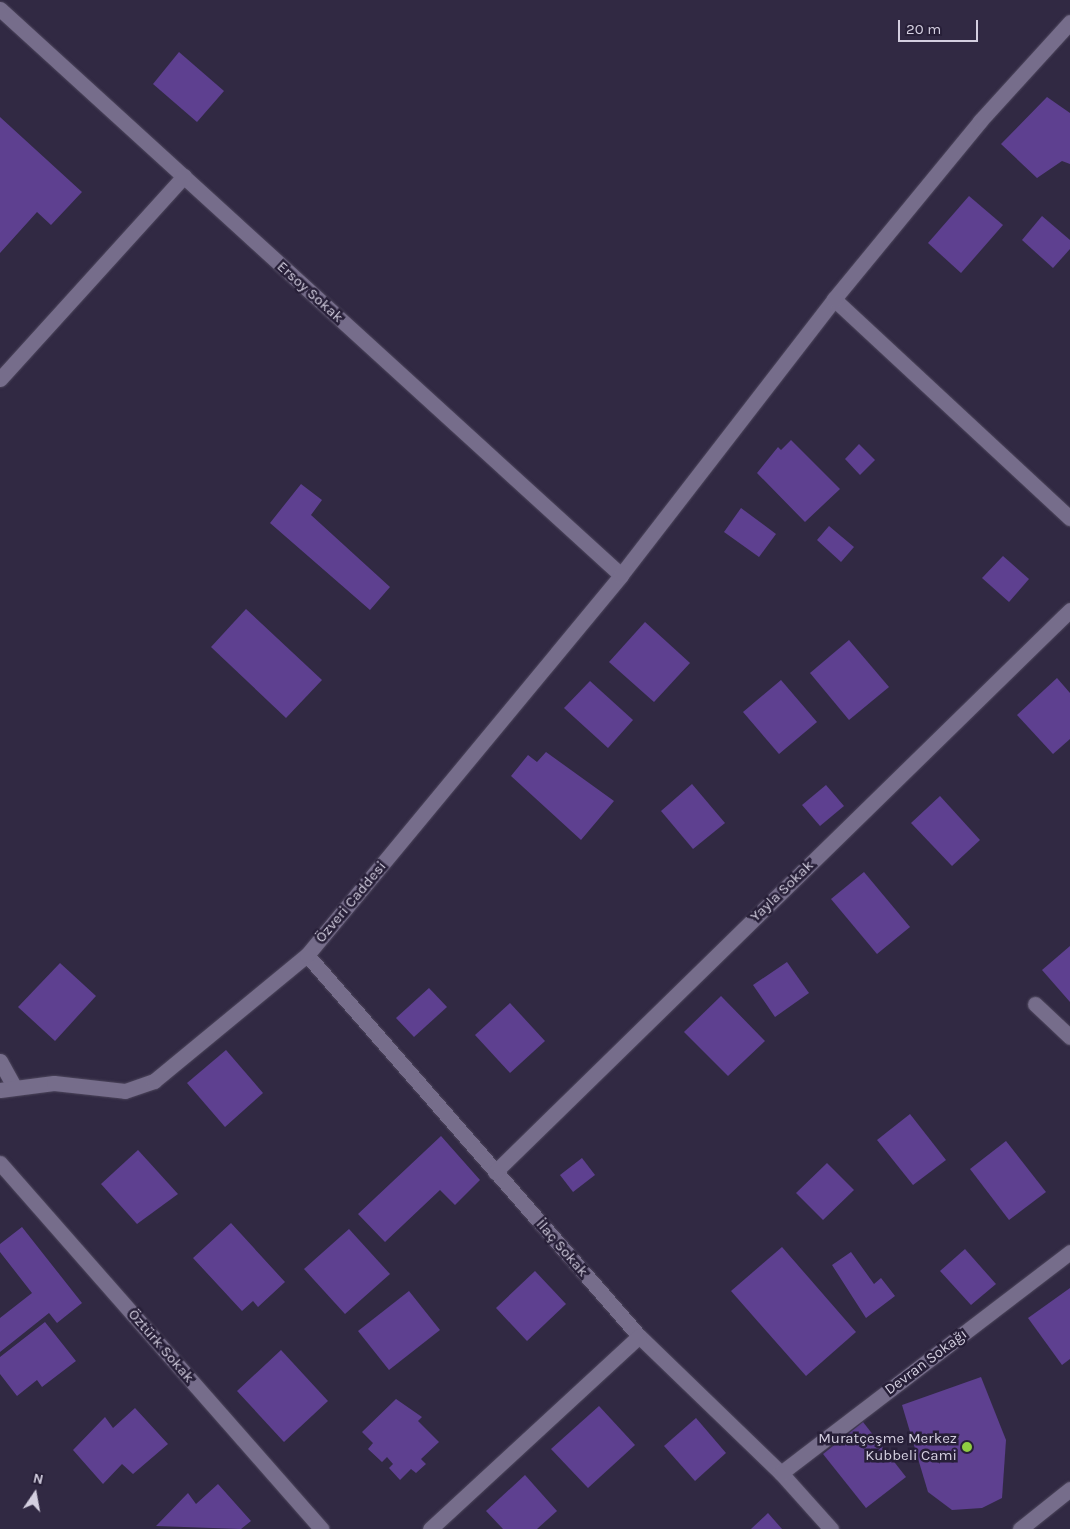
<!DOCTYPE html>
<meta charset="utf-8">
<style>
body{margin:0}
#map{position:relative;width:1070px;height:1529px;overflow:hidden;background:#312943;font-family:Karla,sans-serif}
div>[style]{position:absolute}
.building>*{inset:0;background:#5e4090}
.roads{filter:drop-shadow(0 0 1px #4d465c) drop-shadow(0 0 1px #4d465c)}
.minor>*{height:15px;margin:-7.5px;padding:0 7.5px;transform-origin:7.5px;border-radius:7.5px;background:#766d8b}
.dots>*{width:14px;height:14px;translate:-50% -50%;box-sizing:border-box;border:2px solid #271f38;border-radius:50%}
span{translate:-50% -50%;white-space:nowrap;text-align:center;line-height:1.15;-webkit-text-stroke:5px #271f38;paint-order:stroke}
.street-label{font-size:15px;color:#d4cfe0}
.poi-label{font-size:15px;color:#d4cfe0}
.right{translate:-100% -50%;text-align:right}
.north{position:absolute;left:10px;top:1469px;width:50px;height:50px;-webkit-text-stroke:4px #271f38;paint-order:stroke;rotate:12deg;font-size:14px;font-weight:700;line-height:20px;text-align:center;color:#d4cfe0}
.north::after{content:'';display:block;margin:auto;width:18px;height:22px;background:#d4cfe0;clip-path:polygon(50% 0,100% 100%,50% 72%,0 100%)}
.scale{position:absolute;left:898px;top:20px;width:80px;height:22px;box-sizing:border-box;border:2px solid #d4cfe0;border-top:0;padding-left:6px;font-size:15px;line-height:18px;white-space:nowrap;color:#d4cfe0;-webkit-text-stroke:4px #271f38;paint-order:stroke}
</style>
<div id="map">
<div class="building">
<i style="clip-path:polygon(179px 52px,224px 91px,197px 122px,153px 84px)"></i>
<i style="clip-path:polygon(1047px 97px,1070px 113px,1070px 164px,1062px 161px,1037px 178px,1001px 144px)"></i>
<i style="clip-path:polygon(0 117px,82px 192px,51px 225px,37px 212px,0 253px)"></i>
<i style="clip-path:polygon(969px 196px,1003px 225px,961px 273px,928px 243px)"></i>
<i style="clip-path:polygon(1042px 216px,1070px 240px,1070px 249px,1053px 268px,1022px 240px)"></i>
<i style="clip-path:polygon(791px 440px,840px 489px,805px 522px,757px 473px,778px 447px,781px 450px)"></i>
<i style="clip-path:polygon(859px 444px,875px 460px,860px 475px,845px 459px)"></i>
<i style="clip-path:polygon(301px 484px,322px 500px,311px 515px,390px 587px,370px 610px,270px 523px)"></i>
<i style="clip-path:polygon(741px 508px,776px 534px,759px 557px,724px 532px)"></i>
<i style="clip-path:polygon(829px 526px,854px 547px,841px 562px,817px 540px)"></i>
<i style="clip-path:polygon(1003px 556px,1029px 579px,1009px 602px,982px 578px)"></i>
<i style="clip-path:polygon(246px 609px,322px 680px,286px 718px,211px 647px)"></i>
<i style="clip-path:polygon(645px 622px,690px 663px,654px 702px,609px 662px)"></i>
<i style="clip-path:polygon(849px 640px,889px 687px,849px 720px,810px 673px)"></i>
<i style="clip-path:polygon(1057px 678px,1070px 693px,1070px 739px,1053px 754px,1017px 715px)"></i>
<i style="clip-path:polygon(781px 680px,817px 722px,779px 754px,743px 712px)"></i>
<i style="clip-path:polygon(590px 681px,633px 720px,608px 748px,564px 708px)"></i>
<i style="clip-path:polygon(546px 752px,614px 801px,581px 840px,511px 776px,528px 755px,537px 762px)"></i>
<i style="clip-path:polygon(692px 784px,725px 823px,693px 849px,661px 811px)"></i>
<i style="clip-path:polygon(826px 785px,844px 806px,820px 826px,802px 805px)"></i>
<i style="clip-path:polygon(940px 796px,980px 840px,952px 866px,911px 823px)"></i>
<i style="clip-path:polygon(864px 872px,910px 927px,877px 954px,831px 899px)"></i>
<i style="clip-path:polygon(1070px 946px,1070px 1002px,1042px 970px)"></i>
<i style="clip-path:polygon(787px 962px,809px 993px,775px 1017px,753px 985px)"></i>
<i style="clip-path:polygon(60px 963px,96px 996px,55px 1041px,18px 1007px)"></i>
<i style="clip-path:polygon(429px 988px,447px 1007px,414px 1037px,396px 1018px)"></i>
<i style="clip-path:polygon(721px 996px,765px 1041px,728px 1076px,684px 1032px)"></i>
<i style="clip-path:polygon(510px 1003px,545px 1041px,510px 1073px,475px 1035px)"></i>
<i style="clip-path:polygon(226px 1050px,263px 1093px,225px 1127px,187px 1083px)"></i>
<i style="clip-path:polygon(910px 1114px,946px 1160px,913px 1185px,877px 1140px)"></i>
<i style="clip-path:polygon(441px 1136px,480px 1180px,455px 1205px,440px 1190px,385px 1242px,358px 1214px)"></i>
<i style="clip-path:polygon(1006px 1141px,1046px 1192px,1009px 1220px,970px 1169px)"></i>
<i style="clip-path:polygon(138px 1150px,178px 1194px,137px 1224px,101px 1184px)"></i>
<i style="clip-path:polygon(582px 1158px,595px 1175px,573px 1192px,560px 1175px)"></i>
<i style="clip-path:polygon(827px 1163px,854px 1190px,823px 1220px,796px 1193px)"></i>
<i style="clip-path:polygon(231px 1223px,285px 1282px,258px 1307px,253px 1301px,242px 1311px,193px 1258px)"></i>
<i style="clip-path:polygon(22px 1227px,82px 1303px,57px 1323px,49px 1313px,0 1352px,0 1318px,32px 1293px,0 1252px,0 1244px)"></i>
<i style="clip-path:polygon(349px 1229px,390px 1274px,345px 1314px,304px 1269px)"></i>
<i style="clip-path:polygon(782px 1247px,856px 1332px,806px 1376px,731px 1291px)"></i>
<i style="clip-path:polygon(965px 1249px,996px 1284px,971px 1305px,940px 1271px)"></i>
<i style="clip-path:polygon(851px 1252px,874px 1284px,881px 1278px,895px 1296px,866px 1318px,832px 1265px)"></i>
<i style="clip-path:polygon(535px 1271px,566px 1304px,527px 1341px,496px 1308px)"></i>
<i style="clip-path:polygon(1070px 1288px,1070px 1359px,1062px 1365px,1028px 1318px)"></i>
<i style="clip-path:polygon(409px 1291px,440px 1330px,389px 1370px,358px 1331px)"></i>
<i style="clip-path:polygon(45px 1322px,76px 1361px,42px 1387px,37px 1380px,17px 1396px,0 1374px,0 1357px)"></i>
<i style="clip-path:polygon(281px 1350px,328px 1401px,284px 1442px,237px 1391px)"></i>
<i style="clip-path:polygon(981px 1377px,1006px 1440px,1002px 1498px,982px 1508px,952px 1510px,928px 1492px,902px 1405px)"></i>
<i style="clip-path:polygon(396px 1399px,422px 1417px,418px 1421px,439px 1442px,421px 1459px,426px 1464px,416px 1473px,411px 1469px,400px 1480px,389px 1468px,393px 1464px,387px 1457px,382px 1462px,368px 1449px,373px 1443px,362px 1432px)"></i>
<i style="clip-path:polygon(599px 1406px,635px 1445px,588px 1488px,551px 1449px)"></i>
<i style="clip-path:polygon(135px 1408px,168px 1444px,133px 1474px,122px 1464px,103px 1484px,73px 1450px,105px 1417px,113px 1428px)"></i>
<i style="clip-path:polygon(696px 1418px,726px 1453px,695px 1481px,664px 1446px)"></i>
<i style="clip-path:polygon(863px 1422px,906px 1477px,866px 1508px,823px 1454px)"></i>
<i style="clip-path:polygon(525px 1475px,557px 1511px,537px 1529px,503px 1529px,486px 1511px)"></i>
<i style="clip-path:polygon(218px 1484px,251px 1521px,241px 1529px,156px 1526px,188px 1493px,196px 1504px)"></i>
<i style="clip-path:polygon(768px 1513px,782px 1529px,751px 1529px)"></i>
</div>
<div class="roads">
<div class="minor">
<i style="left:0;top:9px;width:840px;rotate:42.35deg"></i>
<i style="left:834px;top:299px;width:322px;rotate:42.9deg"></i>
<i style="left:0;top:379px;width:274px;rotate:-47.8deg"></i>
<i style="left:307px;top:955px;width:505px;rotate:48.93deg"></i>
<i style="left:639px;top:1336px;width:197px;rotate:44deg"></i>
<i style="left:781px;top:1473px;width:75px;rotate:48.2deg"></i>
<i style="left:1035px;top:1004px;width:48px;rotate:43.3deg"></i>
<i style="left:0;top:1061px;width:29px;rotate:61deg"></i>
<i style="left:0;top:1090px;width:54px;rotate:-7.4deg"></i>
<i style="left:54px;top:1083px;width:71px;rotate:6.4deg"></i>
<i style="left:125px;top:1091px;width:31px;rotate:-19deg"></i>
<i style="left:154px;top:1081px;width:198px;rotate:-39.5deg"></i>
<i style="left:307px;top:955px;width:493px;rotate:-50.4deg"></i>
<i style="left:621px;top:575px;width:349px;rotate:-52.3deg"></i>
<i style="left:834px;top:299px;width:230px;rotate:-50.6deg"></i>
<i style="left:980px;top:121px;width:134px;rotate:-47.7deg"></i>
<i style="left:0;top:1163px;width:487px;rotate:48.7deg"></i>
<i style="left:495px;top:1172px;width:804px;rotate:-44.34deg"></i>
<i style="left:781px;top:1473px;width:364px;rotate:-37.4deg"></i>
<i style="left:430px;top:1529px;width:284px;rotate:-42.7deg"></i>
<i style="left:1020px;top:1529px;width:64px;rotate:-38.7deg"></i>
</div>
</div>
<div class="dots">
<i style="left:967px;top:1447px;background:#8fcd42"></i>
</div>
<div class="street-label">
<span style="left:310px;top:292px;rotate:42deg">Ersoy Sokak</span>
<span style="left:782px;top:891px;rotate:-44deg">Yayla Sokak</span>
<span style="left:351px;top:902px;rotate:-50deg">Özveri Caddesi</span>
<span style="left:562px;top:1248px;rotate:49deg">İlaç Sokak</span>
<span style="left:161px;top:1346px;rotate:49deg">Öztürk Sokak</span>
<span style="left:926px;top:1362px;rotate:-37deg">Devran Sokağı</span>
</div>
<div class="poi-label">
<span class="right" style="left:957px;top:1447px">Muratçeşme Merkez<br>Kubbeli Cami</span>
</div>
<div class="north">N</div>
<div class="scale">20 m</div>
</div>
